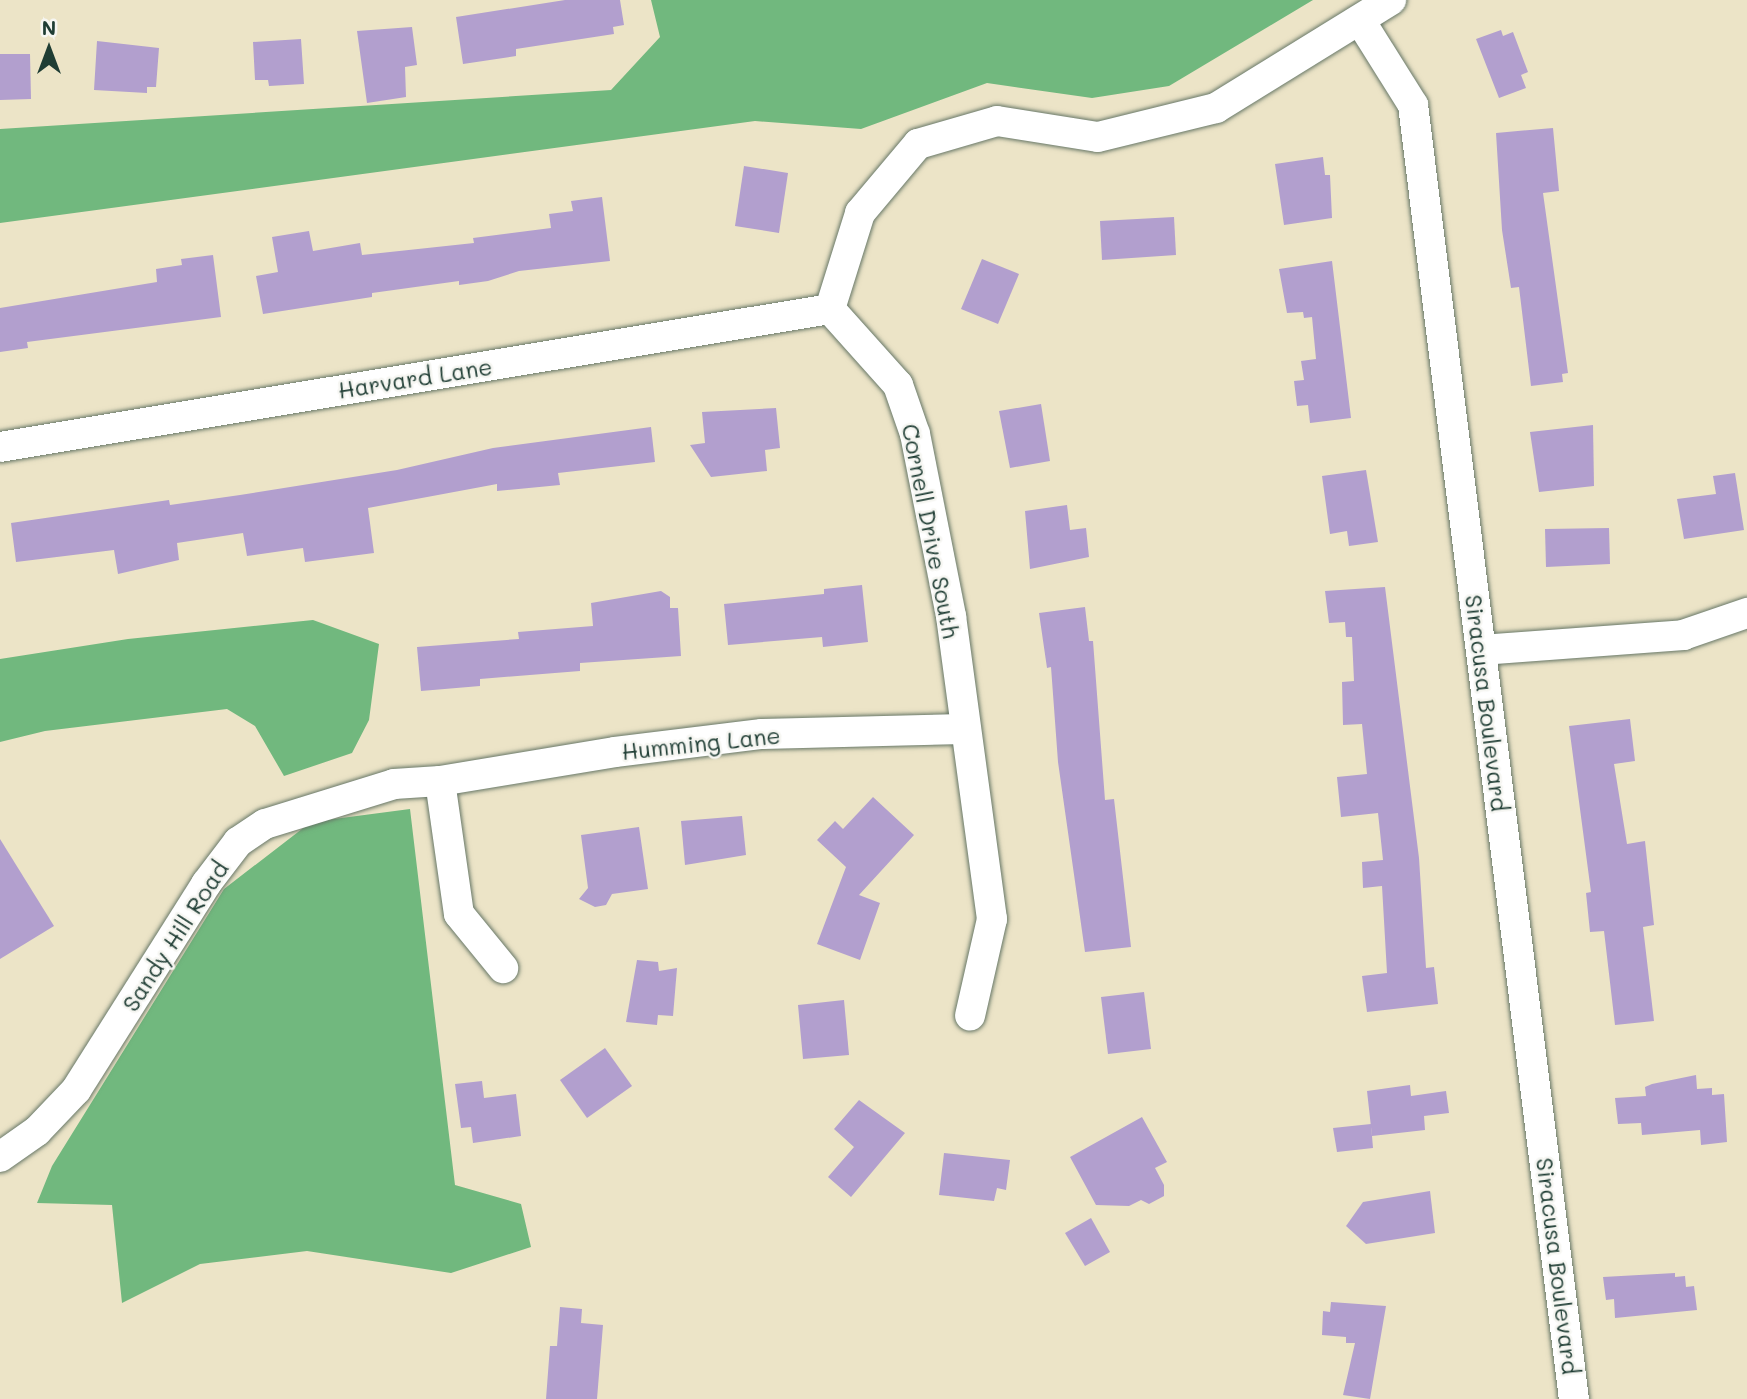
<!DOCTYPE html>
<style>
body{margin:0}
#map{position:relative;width:1747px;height:1399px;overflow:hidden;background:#ece4c7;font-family:Mali,sans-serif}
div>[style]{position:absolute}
.forest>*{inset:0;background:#71b87e}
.building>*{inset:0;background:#b29fce}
.roads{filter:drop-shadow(0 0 2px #677767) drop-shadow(0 0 2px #677767)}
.minor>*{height:30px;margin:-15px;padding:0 15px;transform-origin:15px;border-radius:15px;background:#fff}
span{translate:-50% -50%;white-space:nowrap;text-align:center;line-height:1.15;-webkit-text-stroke:5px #f6f6f2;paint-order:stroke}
.street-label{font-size:23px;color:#1f3d34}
.north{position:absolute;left:14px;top:14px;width:70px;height:70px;-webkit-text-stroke:5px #f6f6f2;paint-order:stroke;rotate:0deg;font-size:19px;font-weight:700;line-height:28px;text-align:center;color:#1f3d34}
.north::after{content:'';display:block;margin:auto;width:24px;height:32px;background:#1f3d34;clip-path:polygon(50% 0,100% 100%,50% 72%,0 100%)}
</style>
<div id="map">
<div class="forest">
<i style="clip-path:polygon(651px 0,1313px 0,1169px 86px,1092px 98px,987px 83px,861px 129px,755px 121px,0 223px,0 129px,611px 90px,660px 37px)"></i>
<i style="clip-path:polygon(313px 620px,379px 644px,369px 720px,352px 753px,284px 776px,255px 726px,227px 709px,45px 731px,0 742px,0 659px,128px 639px)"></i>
<i style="clip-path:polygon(410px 809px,455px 1185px,521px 1204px,531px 1247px,451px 1273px,307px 1251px,200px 1264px,122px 1303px,112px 1205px,37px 1203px,52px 1166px,224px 889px,311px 822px)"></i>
</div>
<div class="building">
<i style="clip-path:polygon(565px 0,620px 0,624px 25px,613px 27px,614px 34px,516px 49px,516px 56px,463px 64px,456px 17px)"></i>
<i style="clip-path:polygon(412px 27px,417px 65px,405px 67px,406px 97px,367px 103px,357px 31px)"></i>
<i style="clip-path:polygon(1501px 30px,1503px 36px,1513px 32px,1528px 72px,1521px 75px,1526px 88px,1499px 98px,1476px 39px)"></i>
<i style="clip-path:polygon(301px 39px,304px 84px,269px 86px,268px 80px,255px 80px,253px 42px)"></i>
<i style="clip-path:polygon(97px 41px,159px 48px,156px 87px,147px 87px,147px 93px,94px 90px)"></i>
<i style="clip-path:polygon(0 54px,30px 54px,31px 99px,0 100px)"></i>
<i style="clip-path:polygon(1553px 128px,1559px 191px,1543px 193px,1568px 373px,1562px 374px,1563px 382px,1531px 386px,1519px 287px,1511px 288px,1502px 230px,1496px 133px)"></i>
<i style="clip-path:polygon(1323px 157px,1325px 175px,1330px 175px,1332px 218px,1284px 225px,1275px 164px)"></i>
<i style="clip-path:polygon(744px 166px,788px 173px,779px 233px,735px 226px)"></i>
<i style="clip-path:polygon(602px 197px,610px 261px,519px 271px,488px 281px,459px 285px,459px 281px,372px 293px,372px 297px,263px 314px,256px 276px,278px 272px,272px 237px,309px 231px,313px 251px,360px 243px,362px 255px,474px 243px,473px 238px,551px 228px,549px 214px,573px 211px,571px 201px)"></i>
<i style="clip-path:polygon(1174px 217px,1176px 255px,1102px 260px,1100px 221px)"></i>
<i style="clip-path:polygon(213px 255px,221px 317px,27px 342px,28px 348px,0 352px,0 308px,157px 282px,156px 269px,182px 265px,181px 259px)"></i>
<i style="clip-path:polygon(982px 259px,1019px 274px,998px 324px,961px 309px)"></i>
<i style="clip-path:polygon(1332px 261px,1351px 418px,1310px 423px,1308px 405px,1297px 406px,1294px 381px,1304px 380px,1301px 361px,1316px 359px,1312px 317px,1304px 318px,1303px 312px,1287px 313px,1279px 269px)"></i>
<i style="clip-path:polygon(1041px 404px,1050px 461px,1010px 468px,999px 411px)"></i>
<i style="clip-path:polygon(776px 408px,780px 448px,765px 450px,767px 471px,711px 477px,690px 445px,705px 443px,702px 412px)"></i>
<i style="clip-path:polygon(1593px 425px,1594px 486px,1539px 492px,1530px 432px)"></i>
<i style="clip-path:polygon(651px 427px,655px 462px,558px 473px,560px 485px,497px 491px,497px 484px,368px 508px,374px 553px,305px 562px,303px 548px,247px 556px,243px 533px,177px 543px,179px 560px,118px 574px,114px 550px,16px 562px,11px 523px,169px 500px,170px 505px,240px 495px,397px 470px,493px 448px)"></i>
<i style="clip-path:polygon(1366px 470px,1378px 542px,1349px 546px,1347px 531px,1330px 534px,1322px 476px)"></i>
<i style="clip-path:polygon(1735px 473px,1744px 530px,1684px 539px,1677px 499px,1716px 494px,1713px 476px)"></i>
<i style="clip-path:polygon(1067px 505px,1070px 530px,1086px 528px,1089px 557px,1030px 569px,1025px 511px)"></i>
<i style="clip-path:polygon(1609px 528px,1610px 564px,1546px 567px,1545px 529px)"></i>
<i style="clip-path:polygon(862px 585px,868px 642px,823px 647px,822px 637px,728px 645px,724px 604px,824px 594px,824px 589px)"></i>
<i style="clip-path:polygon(1385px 587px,1419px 858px,1426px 968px,1434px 967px,1438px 1004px,1367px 1012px,1362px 976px,1387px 973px,1382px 886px,1363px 888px,1362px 862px,1383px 860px,1378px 813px,1341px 817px,1337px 777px,1367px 774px,1362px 724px,1343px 725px,1342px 682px,1354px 681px,1352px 637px,1346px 637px,1345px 622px,1329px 623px,1325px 591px)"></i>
<i style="clip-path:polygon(661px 591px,670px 597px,670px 608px,678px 608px,681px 656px,580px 663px,580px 671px,480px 679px,480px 686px,421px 691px,417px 647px,519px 639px,518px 632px,593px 626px,591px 603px)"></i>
<i style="clip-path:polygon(1085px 607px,1089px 641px,1093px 641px,1105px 800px,1114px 799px,1131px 947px,1085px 952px,1058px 762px,1051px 667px,1047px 668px,1039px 613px)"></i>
<i style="clip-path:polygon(1630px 719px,1635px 761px,1614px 764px,1627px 844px,1645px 841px,1654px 925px,1643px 927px,1654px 1021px,1615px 1025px,1604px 931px,1590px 932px,1586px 893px,1591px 892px,1569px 726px)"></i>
<i style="clip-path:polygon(873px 797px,914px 835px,859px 895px,880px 903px,860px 960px,817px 944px,846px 867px,817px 840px,835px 821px,843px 829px)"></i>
<i style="clip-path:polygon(742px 816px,746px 855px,685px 865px,681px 821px)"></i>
<i style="clip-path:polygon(639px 827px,648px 889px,612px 894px,606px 905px,595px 907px,579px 899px,588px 888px,581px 835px)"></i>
<i style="clip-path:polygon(0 839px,54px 926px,0 959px)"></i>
<i style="clip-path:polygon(637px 960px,658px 962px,659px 971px,677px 968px,673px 1016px,658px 1015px,657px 1025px,626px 1022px)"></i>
<i style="clip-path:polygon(1144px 992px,1151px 1049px,1108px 1054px,1101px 997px)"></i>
<i style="clip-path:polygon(844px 1000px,849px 1055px,803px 1059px,798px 1005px)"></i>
<i style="clip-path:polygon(605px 1048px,632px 1086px,587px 1118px,560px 1080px)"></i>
<i style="clip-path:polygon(1696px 1075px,1697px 1089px,1712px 1088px,1712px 1095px,1724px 1094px,1727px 1142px,1701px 1145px,1700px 1130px,1642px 1135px,1641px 1123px,1618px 1124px,1615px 1098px,1646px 1096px,1645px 1087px,1652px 1084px)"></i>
<i style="clip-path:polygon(482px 1081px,484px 1098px,516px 1094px,521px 1136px,473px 1143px,471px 1127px,461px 1128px,455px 1084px)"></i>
<i style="clip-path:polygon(1410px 1085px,1411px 1096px,1446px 1091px,1449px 1113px,1424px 1116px,1425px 1130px,1372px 1136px,1367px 1091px)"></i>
<i style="clip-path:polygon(859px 1100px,905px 1133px,851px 1197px,828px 1177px,854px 1147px,834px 1129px)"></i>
<i style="clip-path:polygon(1142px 1117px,1167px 1162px,1155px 1168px,1164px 1185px,1164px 1196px,1149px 1204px,1141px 1200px,1129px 1206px,1096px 1205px,1070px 1157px)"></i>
<i style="clip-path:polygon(1371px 1124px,1373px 1148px,1337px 1152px,1333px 1128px)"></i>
<i style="clip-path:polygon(944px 1153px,1010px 1160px,1006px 1190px,997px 1188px,994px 1201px,939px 1195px)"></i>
<i style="clip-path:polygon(1430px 1191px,1435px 1233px,1366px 1244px,1346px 1226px,1363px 1202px)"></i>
<i style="clip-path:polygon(1091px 1218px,1110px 1252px,1085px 1266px,1065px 1233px)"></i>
<i style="clip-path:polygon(1675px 1273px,1675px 1277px,1685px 1276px,1686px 1287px,1694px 1286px,1697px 1310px,1615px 1318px,1614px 1299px,1606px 1300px,1603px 1277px)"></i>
<i style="clip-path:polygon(1331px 1302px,1386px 1306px,1370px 1399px,1343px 1395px,1355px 1343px,1346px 1343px,1346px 1337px,1322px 1335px,1323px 1311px,1330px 1312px)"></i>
<i style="clip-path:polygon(560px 1307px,582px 1309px,581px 1323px,603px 1325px,597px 1399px,546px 1399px,550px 1346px,557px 1346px)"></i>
</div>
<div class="roads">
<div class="minor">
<i style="left:1361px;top:22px;width:98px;rotate:57.9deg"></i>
<i style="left:1413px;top:105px;width:1304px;rotate:82.91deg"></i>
<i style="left:830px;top:309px;width:102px;rotate:48.2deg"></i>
<i style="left:898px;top:385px;width:52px;rotate:70.9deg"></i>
<i style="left:915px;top:434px;width:186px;rotate:78.8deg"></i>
<i style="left:951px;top:616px;width:306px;rotate:82.3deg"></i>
<i style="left:992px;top:919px;width:99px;rotate:102.8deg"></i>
<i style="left:830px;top:309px;width:101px;rotate:-72.6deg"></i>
<i style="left:860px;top:213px;width:90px;rotate:-50deg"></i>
<i style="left:918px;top:144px;width:82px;rotate:-16.2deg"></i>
<i style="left:997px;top:121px;width:102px;rotate:9deg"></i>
<i style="left:1098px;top:137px;width:122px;rotate:-13.8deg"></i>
<i style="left:1216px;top:108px;width:206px;rotate:-31.7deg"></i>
<i style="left:0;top:447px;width:841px;rotate:-9.44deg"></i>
<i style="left:1481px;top:650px;width:203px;rotate:-4.2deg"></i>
<i style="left:1683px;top:635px;width:68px;rotate:-19deg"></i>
<i style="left:440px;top:781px;width:134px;rotate:81.9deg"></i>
<i style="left:459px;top:914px;width:70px;rotate:50.8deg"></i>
<i style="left:0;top:1157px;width:45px;rotate:-35.1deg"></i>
<i style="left:37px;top:1131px;width:57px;rotate:-46.4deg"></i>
<i style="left:76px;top:1090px;width:244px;rotate:-57.7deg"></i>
<i style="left:206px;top:884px;width:53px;rotate:-52.7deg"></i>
<i style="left:238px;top:842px;width:32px;rotate:-34deg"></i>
<i style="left:265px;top:824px;width:135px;rotate:-17.2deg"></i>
<i style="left:394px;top:784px;width:46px;rotate:-3.7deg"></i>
<i style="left:440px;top:781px;width:177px;rotate:-9.4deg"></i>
<i style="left:615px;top:752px;width:148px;rotate:-7deg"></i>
<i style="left:762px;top:734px;width:202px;rotate:-1.4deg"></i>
</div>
</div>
<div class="street-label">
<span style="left:415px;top:378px;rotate:-9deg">Harvard Lane</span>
<span style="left:931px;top:531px;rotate:79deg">Cornell Drive South</span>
<span style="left:1487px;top:703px;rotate:83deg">Siracusa Boulevard</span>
<span style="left:701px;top:743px;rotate:-6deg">Humming Lane</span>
<span style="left:175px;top:936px;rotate:-57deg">Sandy Hill Road</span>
<span style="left:1558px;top:1266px;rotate:83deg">Siracusa Boulevard</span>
</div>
<div class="north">N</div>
</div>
